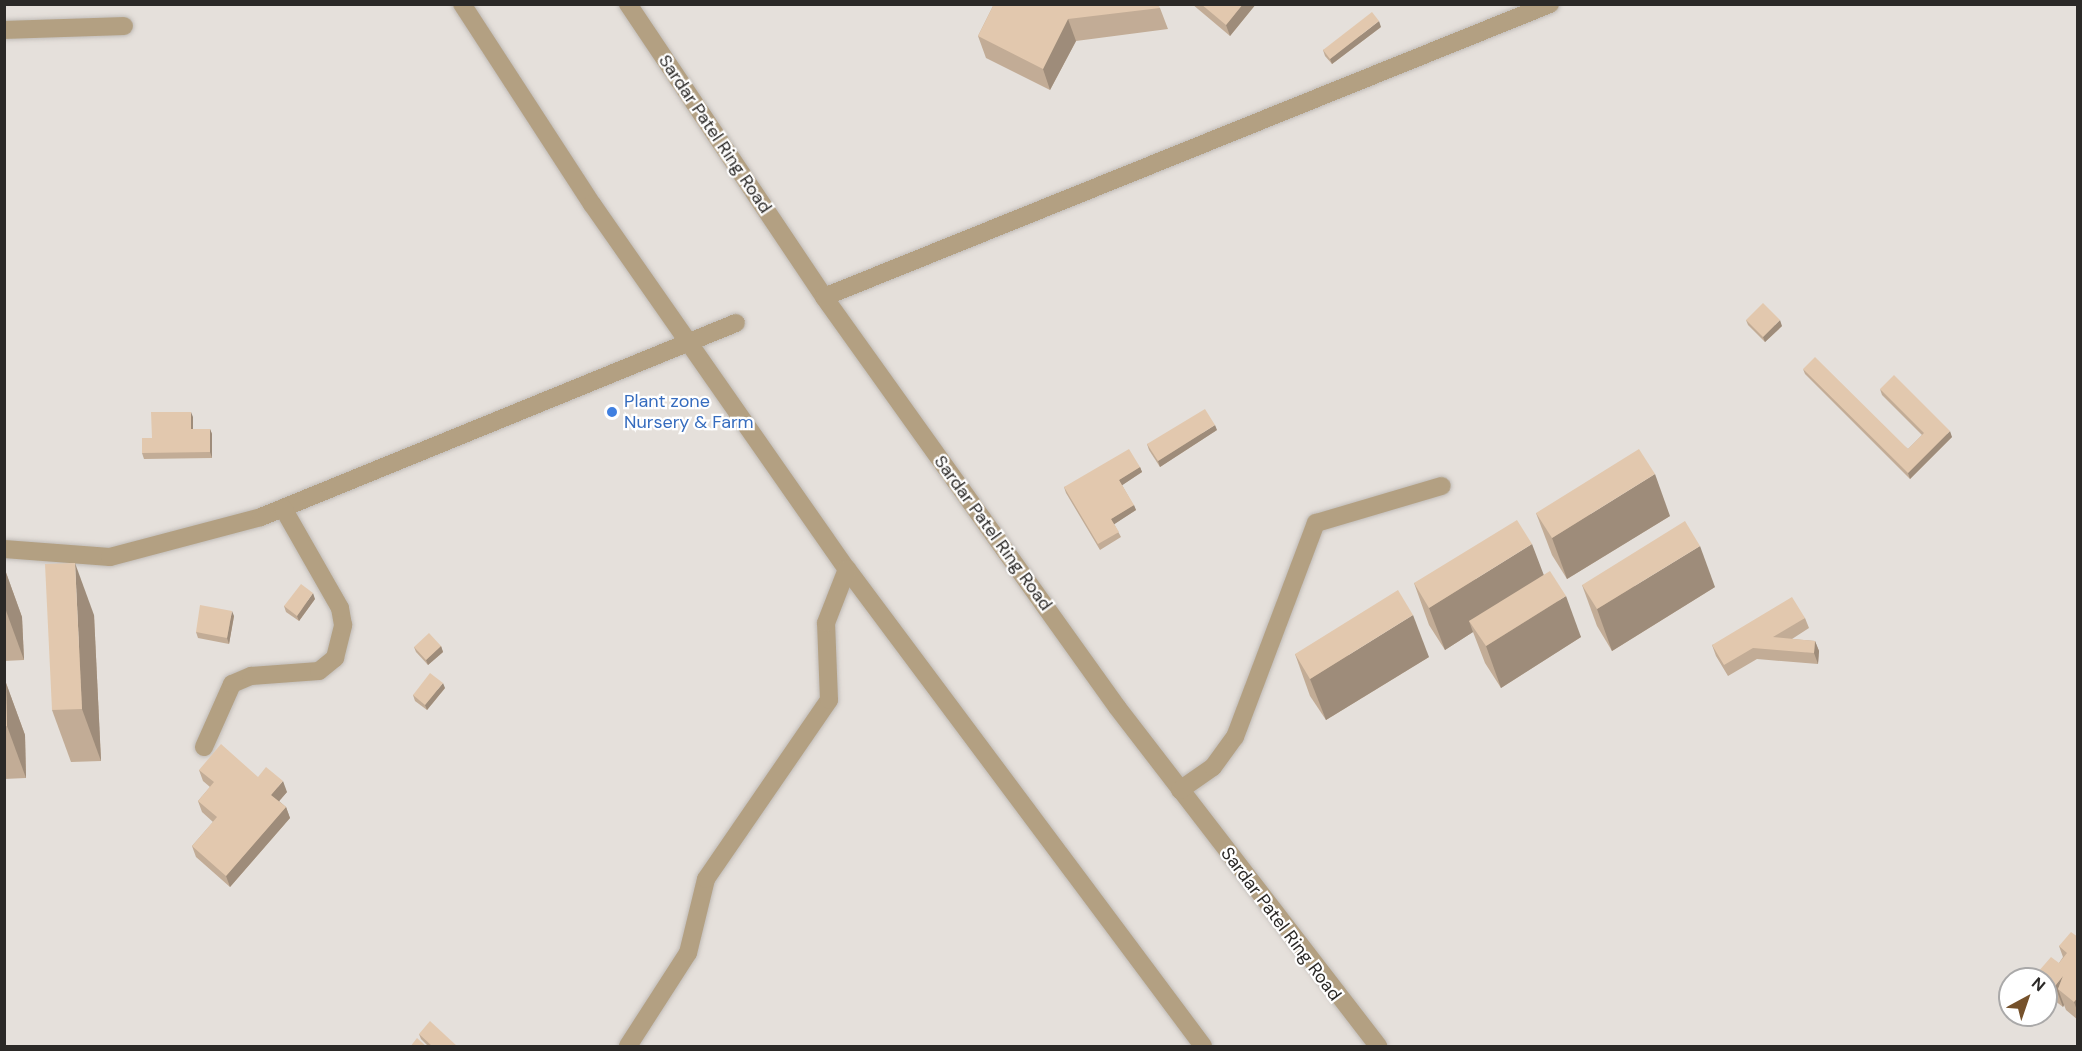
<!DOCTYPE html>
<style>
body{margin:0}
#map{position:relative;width:2082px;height:1051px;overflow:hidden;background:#e5e0db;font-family:"DM Sans",sans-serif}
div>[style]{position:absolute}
.roads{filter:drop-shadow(0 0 2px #c0bbb7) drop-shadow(0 0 2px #c0bbb7)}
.minor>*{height:18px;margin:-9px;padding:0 9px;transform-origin:9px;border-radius:9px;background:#b3a082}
.wall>*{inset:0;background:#c2ac96}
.shaded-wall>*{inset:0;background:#9e8c7a}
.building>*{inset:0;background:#e2c8ae}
.dots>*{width:16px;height:16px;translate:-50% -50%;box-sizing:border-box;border:3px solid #fff;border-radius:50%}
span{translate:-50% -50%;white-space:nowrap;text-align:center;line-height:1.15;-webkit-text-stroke:4.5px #fff;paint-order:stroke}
.street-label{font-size:18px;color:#2b2927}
.shop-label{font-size:18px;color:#366cbe}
.left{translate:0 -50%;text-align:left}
.frame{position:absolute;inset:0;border:6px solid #2b2927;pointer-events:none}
.north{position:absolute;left:1998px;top:967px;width:60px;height:60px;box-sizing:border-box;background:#fff;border:2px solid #aaa9a9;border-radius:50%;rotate:40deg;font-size:16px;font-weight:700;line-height:24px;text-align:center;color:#2b2927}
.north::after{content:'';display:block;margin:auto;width:21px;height:27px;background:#75512b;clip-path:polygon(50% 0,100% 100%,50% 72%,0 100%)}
</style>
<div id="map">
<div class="roads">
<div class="minor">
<i style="left:462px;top:4px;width:239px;rotate:57deg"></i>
<i style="left:592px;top:204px;width:445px;rotate:55.1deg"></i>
<i style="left:847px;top:569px;width:595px;rotate:53.26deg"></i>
<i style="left:628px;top:4px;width:353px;rotate:56.2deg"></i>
<i style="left:824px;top:297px;width:504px;rotate:54.45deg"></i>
<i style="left:1117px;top:707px;width:428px;rotate:52.4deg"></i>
<i style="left:4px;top:30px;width:120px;rotate:-1.9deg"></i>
<i style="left:824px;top:297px;width:783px;rotate:-21.98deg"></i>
<i style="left:4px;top:549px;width:106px;rotate:4.3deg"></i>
<i style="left:110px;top:557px;width:156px;rotate:-14.8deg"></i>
<i style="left:261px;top:517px;width:513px;rotate:-22.22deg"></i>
<i style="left:204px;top:747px;width:69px;rotate:-66deg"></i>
<i style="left:232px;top:684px;width:21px;rotate:-23deg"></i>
<i style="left:251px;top:676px;width:68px;rotate:-4.2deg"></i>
<i style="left:319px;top:671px;width:21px;rotate:-39deg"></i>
<i style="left:335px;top:658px;width:34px;rotate:-76deg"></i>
<i style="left:343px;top:625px;width:17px;rotate:-100deg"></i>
<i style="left:340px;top:608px;width:115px;rotate:-119.7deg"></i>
<i style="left:1180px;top:790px;width:40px;rotate:-34.9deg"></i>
<i style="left:1213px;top:767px;width:37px;rotate:-54deg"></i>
<i style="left:1235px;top:737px;width:229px;rotate:-69.3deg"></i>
<i style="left:1316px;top:523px;width:131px;rotate:-16.4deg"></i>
<i style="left:628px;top:1046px;width:111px;rotate:-57.2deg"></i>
<i style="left:688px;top:953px;width:76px;rotate:-76.3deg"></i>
<i style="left:706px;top:879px;width:217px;rotate:-55.5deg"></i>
<i style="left:829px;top:700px;width:77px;rotate:-92.2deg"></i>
<i style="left:826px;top:623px;width:58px;rotate:-68.7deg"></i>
</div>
</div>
<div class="wall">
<i style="clip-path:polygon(994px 4px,1160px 8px,1168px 29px,1076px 41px,1050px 90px,986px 58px,978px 36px)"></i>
<i style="clip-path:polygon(1192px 4px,1256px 4px,1230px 36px)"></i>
<i style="clip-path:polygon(1381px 27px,1332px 64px,1325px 56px,1323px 50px)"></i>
<i style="clip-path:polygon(1746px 320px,1782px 326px,1765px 342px,1748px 325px)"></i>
<i style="clip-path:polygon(1803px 369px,1908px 449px,1922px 435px,1882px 395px,1880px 389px,1952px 437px,1910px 479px,1805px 374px)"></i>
<i style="clip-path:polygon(193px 417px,193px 429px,210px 429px,212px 434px,212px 458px,144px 459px,142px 453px,152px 438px)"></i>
<i style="clip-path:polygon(1217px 430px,1160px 467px,1149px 450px,1147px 444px)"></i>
<i style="clip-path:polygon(1140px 467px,1142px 472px,1122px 485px,1136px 510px,1114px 524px,1121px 537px,1100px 550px,1066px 493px,1064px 487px)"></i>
<i style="clip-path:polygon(1536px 513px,1670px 516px,1567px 579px,1552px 555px)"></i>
<i style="clip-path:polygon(4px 567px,22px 617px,24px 660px,4px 661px)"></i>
<i style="clip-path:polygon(1543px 575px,1581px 637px,1501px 688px,1485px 663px,1473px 632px,1445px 650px,1429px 625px,1414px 583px)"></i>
<i style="clip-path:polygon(1582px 585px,1715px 587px,1612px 651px,1597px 626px)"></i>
<i style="clip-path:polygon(315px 599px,299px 621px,286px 612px,284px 606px)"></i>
<i style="clip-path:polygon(94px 615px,101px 761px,71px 762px,52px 710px)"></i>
<i style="clip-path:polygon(234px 616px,229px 644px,198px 638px,196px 632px)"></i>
<i style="clip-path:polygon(1805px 618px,1809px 628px,1792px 639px,1815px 641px,1819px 651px,1818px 664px,1757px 659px,1728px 676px,1716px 656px,1712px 645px)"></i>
<i style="clip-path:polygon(441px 646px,443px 652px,428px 665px,416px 652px,414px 647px)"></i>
<i style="clip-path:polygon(1295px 654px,1429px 657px,1326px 720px,1310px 696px)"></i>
<i style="clip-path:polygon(4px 683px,6px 683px,25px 735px,26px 778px,4px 779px)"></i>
<i style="clip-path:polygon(445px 688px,427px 710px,415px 701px,413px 695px)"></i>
<i style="clip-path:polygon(199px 770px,258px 777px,287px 792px,279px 801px,286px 807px,290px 818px,230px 887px,196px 857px,192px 846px,213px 822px,202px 812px,198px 801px,210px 787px,203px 781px)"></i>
<i style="clip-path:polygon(2078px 937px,2078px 1020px,2066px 1010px,2064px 1005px,2063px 1007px,2046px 994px,2046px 979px,2040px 979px,2038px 972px,2059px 963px,2063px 957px,2059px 946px)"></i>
<i style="clip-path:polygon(419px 1034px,458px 1047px,429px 1047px,421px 1039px)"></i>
</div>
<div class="shaded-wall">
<i style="clip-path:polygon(1243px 4px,1256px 4px,1230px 36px,1226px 25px)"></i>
<i style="clip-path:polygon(1068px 19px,1076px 41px,1050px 90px,1043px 69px)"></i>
<i style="clip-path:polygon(1379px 21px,1381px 27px,1332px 64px,1330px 59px)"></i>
<i style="clip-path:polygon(1780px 320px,1782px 326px,1765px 342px,1763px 337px)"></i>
<i style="clip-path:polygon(191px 412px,193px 417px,193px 434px,191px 429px)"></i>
<i style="clip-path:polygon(1215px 425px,1217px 430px,1160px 467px,1158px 461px)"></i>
<i style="clip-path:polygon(210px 429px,212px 434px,212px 458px,210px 452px)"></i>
<i style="clip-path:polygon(1950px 431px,1952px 437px,1910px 479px,1908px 473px)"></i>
<i style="clip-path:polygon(1140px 467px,1142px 472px,1121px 486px,1119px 480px)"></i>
<i style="clip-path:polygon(1655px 474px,1670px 516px,1567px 579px,1552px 538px)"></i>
<i style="clip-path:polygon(1134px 505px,1136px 510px,1113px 525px,1111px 519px)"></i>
<i style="clip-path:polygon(1532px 544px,1548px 586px,1469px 621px,1473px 632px,1445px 650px,1429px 608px)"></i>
<i style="clip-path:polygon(1700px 546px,1715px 587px,1612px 651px,1597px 609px)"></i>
<i style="clip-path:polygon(75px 563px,94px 615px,101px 761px,82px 709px)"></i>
<i style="clip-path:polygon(4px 567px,22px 617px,24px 660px,5px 608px)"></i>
<i style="clip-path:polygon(313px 593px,315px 599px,299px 621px,297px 616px)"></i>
<i style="clip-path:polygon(1566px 596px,1581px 637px,1501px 688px,1486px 646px)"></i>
<i style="clip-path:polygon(232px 611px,234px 616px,229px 644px,227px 638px)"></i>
<i style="clip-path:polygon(1413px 615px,1429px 657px,1326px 720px,1310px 679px)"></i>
<i style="clip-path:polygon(1815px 641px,1819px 651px,1818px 664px,1814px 653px)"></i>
<i style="clip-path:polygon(441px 646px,443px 652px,428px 665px,426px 660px)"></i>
<i style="clip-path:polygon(6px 683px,25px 735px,26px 778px,7px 726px)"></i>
<i style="clip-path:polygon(443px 683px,445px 688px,427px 710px,425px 705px)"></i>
<i style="clip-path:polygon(283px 781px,287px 792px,275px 806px,271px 795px)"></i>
<i style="clip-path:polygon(286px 807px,290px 818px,230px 887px,226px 876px)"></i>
<i style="clip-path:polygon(2063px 976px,2058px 989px,2064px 1005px,2063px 1007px,2055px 986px)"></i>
<i style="clip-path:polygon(2078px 997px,2078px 1013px,2074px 1002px)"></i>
</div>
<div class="building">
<i style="clip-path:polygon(994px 4px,1158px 4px,1160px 8px,1068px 19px,1043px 69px,978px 36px)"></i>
<i style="clip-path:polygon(1201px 4px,1243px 4px,1226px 25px)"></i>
<i style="clip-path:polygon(1372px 12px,1379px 21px,1330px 59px,1323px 50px)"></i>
<i style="clip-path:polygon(1763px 303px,1780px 320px,1763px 337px,1746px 320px)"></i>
<i style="clip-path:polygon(1815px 357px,1908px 449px,1924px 433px,1880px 389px,1894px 375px,1950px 431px,1908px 473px,1803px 369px)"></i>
<i style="clip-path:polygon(1205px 409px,1215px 425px,1158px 461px,1147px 444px)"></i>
<i style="clip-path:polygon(151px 412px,191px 412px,191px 429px,210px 429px,210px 452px,142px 453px,142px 438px,152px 438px)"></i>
<i style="clip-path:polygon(1129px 449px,1140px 467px,1119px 480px,1134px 505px,1111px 519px,1119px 532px,1098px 544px,1064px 487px)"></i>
<i style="clip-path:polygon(1639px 449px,1655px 474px,1552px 538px,1536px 513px)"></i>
<i style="clip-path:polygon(1517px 520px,1532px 544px,1429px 608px,1414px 583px)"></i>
<i style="clip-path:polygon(1685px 521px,1700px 546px,1597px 609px,1582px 585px)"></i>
<i style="clip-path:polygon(75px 563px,82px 709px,52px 710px,45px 564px)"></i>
<i style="clip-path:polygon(1550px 571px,1566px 596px,1486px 646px,1469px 621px)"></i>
<i style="clip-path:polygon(301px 584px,313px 593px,297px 616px,284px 606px)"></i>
<i style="clip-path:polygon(1398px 590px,1413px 615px,1310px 679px,1295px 654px)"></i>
<i style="clip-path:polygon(1792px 597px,1805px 618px,1773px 637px,1815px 641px,1814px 653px,1753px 648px,1724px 665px,1712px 645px)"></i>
<i style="clip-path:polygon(200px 605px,232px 611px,227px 638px,196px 632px)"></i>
<i style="clip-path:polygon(429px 633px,441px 646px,426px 660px,414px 647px)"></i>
<i style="clip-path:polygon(430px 673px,443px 683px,425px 705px,413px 695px)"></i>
<i style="clip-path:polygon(4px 683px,6px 683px,7px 726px,4px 727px)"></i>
<i style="clip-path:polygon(221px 744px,258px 777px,266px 767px,283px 781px,271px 795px,286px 807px,226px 876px,192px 846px,217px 817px,198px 801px,214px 782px,199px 770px)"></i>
<i style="clip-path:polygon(2071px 932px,2078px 937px,2078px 997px,2074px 1002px,2058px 989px,2063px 976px,2055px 986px,2038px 972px,2051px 957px,2059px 963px,2067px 953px,2059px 946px)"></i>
<i style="clip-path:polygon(430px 1021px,458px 1047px,433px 1047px,419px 1034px)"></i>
<i style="clip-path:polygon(417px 1038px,427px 1047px,410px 1047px)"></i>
</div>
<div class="dots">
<i style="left:612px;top:412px;background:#3f7fe0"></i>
</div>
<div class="street-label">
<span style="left:715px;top:134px;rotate:56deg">Sardar Patel Ring Road</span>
<span style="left:993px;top:533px;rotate:54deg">Sardar Patel Ring Road</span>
<span style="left:1281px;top:924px;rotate:53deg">Sardar Patel Ring Road</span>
</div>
<div class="shop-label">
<span class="left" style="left:624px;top:412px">Plant zone<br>Nursery &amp; Farm</span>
</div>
<div class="frame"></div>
<div class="north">N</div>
</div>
